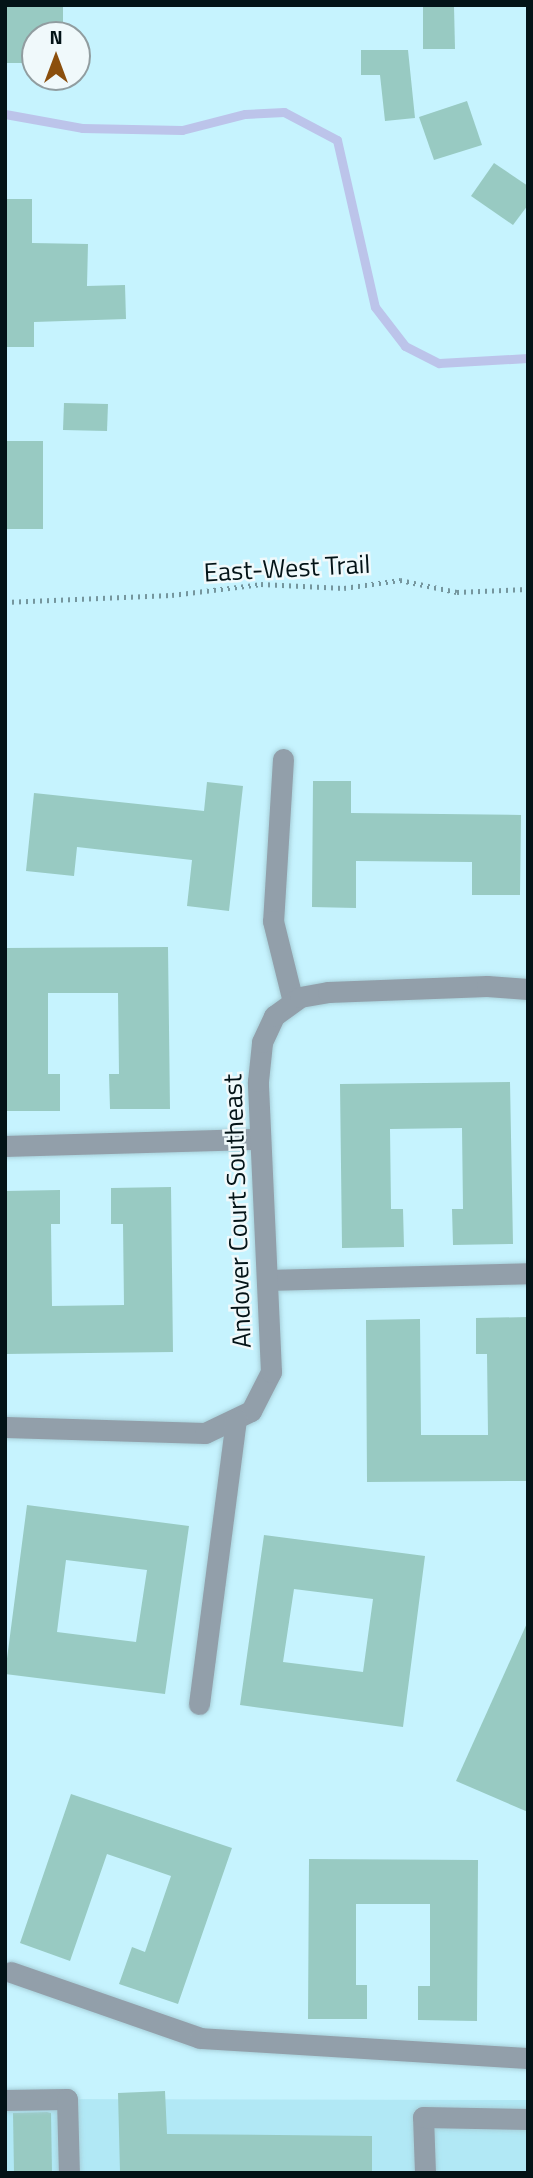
<!DOCTYPE html>
<style>
body{margin:0}
#map{position:relative;width:533px;height:2178px;overflow:hidden;background:#c6f3fe;font-family:"Titillium Web",sans-serif}
div>[style]{position:absolute}
.built>*{inset:0;background:#b1e8f5}
.stream>*{height:9px;margin:-4.5px;padding:0 4.5px;transform-origin:4.5px;border-radius:4.5px;background:#bcc4ea}
.building>*{inset:0;background:#98cac2}
.path>*{height:4.5px;margin-top:-2.25px;transform-origin:0;background:repeating-linear-gradient(90deg,#75969e 0 2px,transparent 0 7px)}
.roads{filter:drop-shadow(0 0 2px #a7cfd9) drop-shadow(0 0 2px #a7cfd9)}
.minor>*{height:21px;margin:-10.5px;padding:0 10.5px;transform-origin:10.5px;border-radius:10.5px;background:#929faa}
span{translate:-50% -50%;white-space:nowrap;text-align:center;line-height:1.15;-webkit-text-stroke:5px #f0f9fb;paint-order:stroke}
.street-label{font-size:26px;color:#031317}
.frame{position:absolute;inset:0;border:7px solid #031317;pointer-events:none}
.north{position:absolute;left:21px;top:21px;width:70px;height:70px;box-sizing:border-box;background:#f0f9fb;border:2px solid #919da0;border-radius:50%;rotate:0deg;font-size:19px;font-weight:700;line-height:28px;text-align:center;color:#031317}
.north::after{content:'';display:block;margin:auto;width:24px;height:32px;background:#8b4f0d;clip-path:polygon(50% 0,100% 100%,50% 72%,0 100%)}
</style>
<div id="map">
<div class="built">
<i style="clip-path:polygon(5px 2099px,528px 2100px,528px 2173px,5px 2173px)"></i>
</div>
<div class="stream">
<i style="left:5px;top:114px;width:78px;rotate:10.3deg"></i>
<i style="left:82px;top:128px;width:100px;rotate:1.1deg"></i>
<i style="left:182px;top:130px;width:65px;rotate:-14.3deg"></i>
<i style="left:245px;top:114px;width:39px;rotate:-3deg"></i>
<i style="left:284px;top:112px;width:60px;rotate:27.8deg"></i>
<i style="left:337px;top:140px;width:171px;rotate:77.2deg"></i>
<i style="left:375px;top:307px;width:49px;rotate:52.4deg"></i>
<i style="left:405px;top:346px;width:38px;rotate:27deg"></i>
<i style="left:439px;top:363px;width:89px;rotate:-3.2deg"></i>
</div>
<div class="building">
<i style="clip-path:polygon(5px 5px,63px 5px,63px 35px,35px 35px,35px 63px,5px 63px)"></i>
<i style="clip-path:polygon(454px 6px,455px 49px,423px 49px,423px 7px)"></i>
<i style="clip-path:polygon(361px 50px,408px 50px,415px 118px,385px 121px,380px 75px,361px 75px)"></i>
<i style="clip-path:polygon(467px 101px,482px 145px,434px 160px,419px 117px)"></i>
<i style="clip-path:polygon(494px 163px,528px 186px,528px 205px,513px 225px,471px 196px)"></i>
<i style="clip-path:polygon(5px 199px,32px 199px,32px 243px,88px 244px,87px 286px,125px 285px,126px 319px,34px 322px,34px 347px,5px 347px)"></i>
<i style="clip-path:polygon(64px 403px,108px 404px,107px 431px,63px 430px)"></i>
<i style="clip-path:polygon(5px 441px,43px 441px,43px 529px,5px 529px)"></i>
<i style="clip-path:polygon(313px 781px,351px 781px,351px 813px,521px 815px,520px 895px,472px 895px,472px 862px,356px 861px,356px 908px,312px 907px)"></i>
<i style="clip-path:polygon(207px 782px,243px 786px,229px 911px,187px 906px,192px 860px,77px 847px,74px 876px,26px 871px,34px 793px,204px 811px)"></i>
<i style="clip-path:polygon(168px 947px,170px 1109px,110px 1109px,109px 1074px,119px 1074px,118px 993px,48px 993px,48px 1074px,60px 1074px,60px 1111px,5px 1111px,5px 948px)"></i>
<i style="clip-path:polygon(510px 1082px,513px 1244px,453px 1245px,452px 1209px,463px 1209px,462px 1128px,390px 1129px,391px 1209px,403px 1209px,404px 1247px,342px 1248px,340px 1084px)"></i>
<i style="clip-path:polygon(171px 1187px,173px 1352px,5px 1354px,5px 1191px,60px 1190px,60px 1224px,51px 1224px,52px 1306px,124px 1305px,123px 1224px,111px 1224px,111px 1188px)"></i>
<i style="clip-path:polygon(528px 1317px,528px 1481px,367px 1482px,366px 1320px,420px 1319px,421px 1435px,488px 1435px,487px 1354px,476px 1354px,476px 1318px)"></i>
<i style="clip-path:polygon(evenodd,27px 1505px,189px 1526px,165px 1694px,5px 1674px,27px 1505px,66px 1560px,147px 1570px,136px 1642px,57px 1632px,66px 1560px)"></i>
<i style="clip-path:polygon(evenodd,264px 1535px,425px 1556px,403px 1727px,240px 1705px,264px 1535px,294px 1589px,373px 1599px,363px 1672px,283px 1662px,294px 1589px)"></i>
<i style="clip-path:polygon(528px 1621px,528px 1812px,456px 1781px)"></i>
<i style="clip-path:polygon(71px 1794px,232px 1848px,178px 2004px,119px 1984px,132px 1947px,145px 1952px,171px 1876px,107px 1854px,70px 1961px,20px 1943px)"></i>
<i style="clip-path:polygon(309px 1859px,478px 1860px,477px 2021px,418px 2020px,418px 1986px,430px 1986px,430px 1904px,356px 1904px,356px 1985px,367px 1985px,367px 2019px,308px 2019px)"></i>
<i style="clip-path:polygon(165px 2091px,167px 2134px,372px 2136px,372px 2173px,120px 2173px,118px 2093px)"></i>
<i style="clip-path:polygon(47px 2112px,51px 2113px,52px 2173px,14px 2173px,13px 2113px)"></i>
</div>
<div class="path">
<i style="left:5px;top:602px;width:167px;rotate:-2.4deg"></i>
<i style="left:172px;top:595px;width:90px;rotate:-7deg"></i>
<i style="left:261px;top:584px;width:83px;rotate:2.8deg"></i>
<i style="left:344px;top:588px;width:57px;rotate:-8.1deg"></i>
<i style="left:400px;top:580px;width:58px;rotate:11.9deg"></i>
<i style="left:457px;top:592px;width:71px;rotate:-2.4deg"></i>
</div>
<div class="roads">
<div class="minor">
<i style="left:283px;top:759px;width:162px;rotate:93.5deg"></i>
<i style="left:273px;top:921px;width:83px;rotate:76.1deg"></i>
<i style="left:5px;top:1146px;width:255px;rotate:-1.6deg"></i>
<i style="left:267px;top:1280px;width:261px;rotate:-1.5deg"></i>
<i style="left:5px;top:1427px;width:200px;rotate:1.7deg"></i>
<i style="left:205px;top:1433px;width:51px;rotate:-25.6deg"></i>
<i style="left:251px;top:1411px;width:44px;rotate:-62.9deg"></i>
<i style="left:271px;top:1372px;width:291px;rotate:-92.6deg"></i>
<i style="left:258px;top:1081px;width:39px;rotate:-84deg"></i>
<i style="left:262px;top:1042px;width:29px;rotate:-65deg"></i>
<i style="left:274px;top:1016px;width:32px;rotate:-36deg"></i>
<i style="left:300px;top:997px;width:28px;rotate:-10deg"></i>
<i style="left:328px;top:992px;width:159px;rotate:-2.2deg"></i>
<i style="left:487px;top:986px;width:41px;rotate:4.2deg"></i>
<i style="left:199px;top:1704px;width:287px;rotate:-82.6deg"></i>
<i style="left:11px;top:1972px;width:200px;rotate:19.2deg"></i>
<i style="left:200px;top:2038px;width:329px;rotate:3.5deg"></i>
<i style="left:5px;top:2100px;width:62px;rotate:-0.9deg"></i>
<i style="left:67px;top:2099px;width:74px;rotate:88.5deg"></i>
<i style="left:425px;top:2173px;width:56px;rotate:-92deg"></i>
<i style="left:423px;top:2117px;width:105px;rotate:1.1deg"></i>
</div>
</div>
<div class="street-label">
<span style="left:287px;top:568px;rotate:-3deg">East-West Trail</span>
<span style="left:237px;top:1211px;rotate:-92deg">Andover Court Southeast</span>
</div>
<div class="frame"></div>
<div class="north">N</div>
</div>
